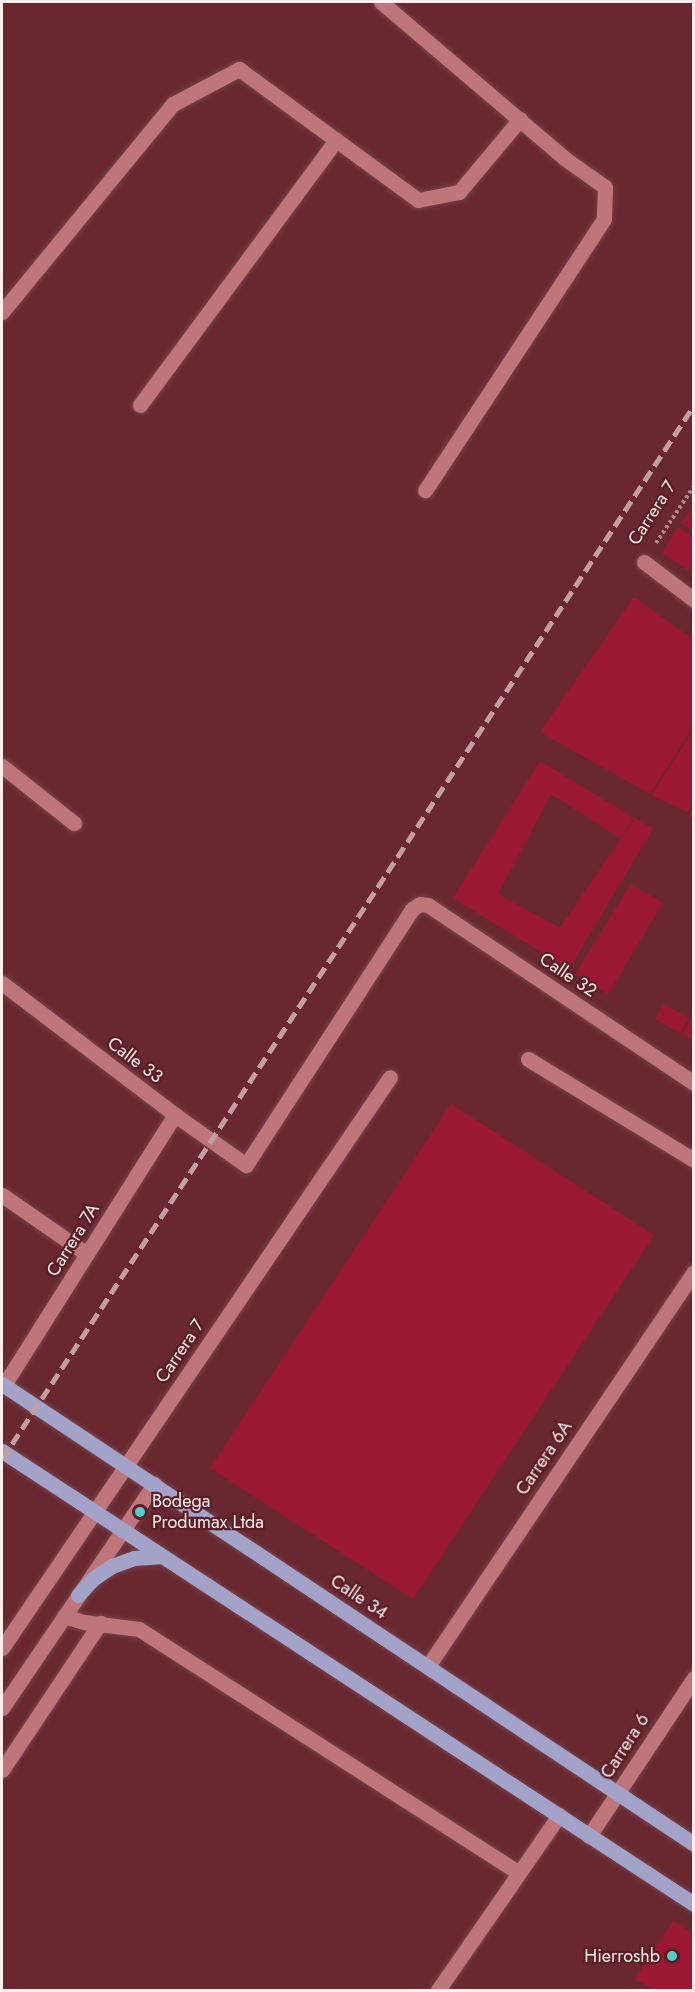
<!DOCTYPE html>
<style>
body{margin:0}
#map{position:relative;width:695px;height:1992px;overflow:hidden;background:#69282f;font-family:Jost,sans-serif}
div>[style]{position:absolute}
.building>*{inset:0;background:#9b1834}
.path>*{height:4px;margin-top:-2px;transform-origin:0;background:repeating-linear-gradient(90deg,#b2888b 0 3px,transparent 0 6px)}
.roads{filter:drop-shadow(0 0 2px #75424b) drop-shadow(0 0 2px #75424b)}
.minor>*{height:15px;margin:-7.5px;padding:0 7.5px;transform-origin:7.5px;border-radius:7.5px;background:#bf767a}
.major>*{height:15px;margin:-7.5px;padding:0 7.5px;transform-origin:7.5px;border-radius:7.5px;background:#a3a2c9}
.rail>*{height:4.5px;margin-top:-2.25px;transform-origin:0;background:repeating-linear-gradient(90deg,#c39fa2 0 12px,transparent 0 18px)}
.dots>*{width:16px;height:16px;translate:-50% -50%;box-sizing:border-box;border:3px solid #5c1d25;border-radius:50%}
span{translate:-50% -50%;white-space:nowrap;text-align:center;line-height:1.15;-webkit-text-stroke:4.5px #5c1d25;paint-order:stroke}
.street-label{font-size:18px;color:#fee}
.poi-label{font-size:18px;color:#fee}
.left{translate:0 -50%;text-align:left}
.right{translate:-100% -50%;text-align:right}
.frame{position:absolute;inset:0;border:3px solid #fee;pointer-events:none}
</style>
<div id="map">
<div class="building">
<i style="clip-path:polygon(694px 506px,694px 532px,681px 523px)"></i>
<i style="clip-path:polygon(678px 527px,694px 538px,694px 574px,662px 553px)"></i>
<i style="clip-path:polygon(634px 597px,694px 640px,694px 726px,650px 794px,540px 732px)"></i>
<i style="clip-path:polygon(694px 729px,694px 802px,687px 812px,651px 795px)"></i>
<i style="clip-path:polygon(540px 761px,634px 818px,620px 838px,551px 794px,498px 894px,560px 928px,635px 818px,653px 829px,569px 969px,453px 898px)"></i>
<i style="clip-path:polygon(694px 807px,694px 820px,688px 816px)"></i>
<i style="clip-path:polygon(631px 884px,663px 903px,608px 994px,575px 974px)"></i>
<i style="clip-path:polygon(664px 1004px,689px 1018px,680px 1033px,655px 1019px)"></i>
<i style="clip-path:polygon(694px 1016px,694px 1041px,682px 1034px)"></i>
<i style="clip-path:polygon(451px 1104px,654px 1235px,413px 1599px,210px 1468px)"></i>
<i style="clip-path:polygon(673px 1921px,694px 1934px,694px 1990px,653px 1990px,635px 1979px)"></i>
</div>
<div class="path">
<i style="left:656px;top:543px;width:69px;rotate:-56.3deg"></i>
</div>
<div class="roads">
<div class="minor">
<i style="left:381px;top:2px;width:240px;rotate:40.4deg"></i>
<i style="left:564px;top:158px;width:50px;rotate:35.3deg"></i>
<i style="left:605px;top:187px;width:32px;rotate:92deg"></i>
<i style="left:604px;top:219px;width:325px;rotate:123.4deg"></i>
<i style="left:2px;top:312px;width:269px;rotate:-50.6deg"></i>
<i style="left:173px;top:104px;width:75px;rotate:-27.9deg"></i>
<i style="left:239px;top:69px;width:222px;rotate:36.2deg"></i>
<i style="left:418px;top:200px;width:42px;rotate:-11deg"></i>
<i style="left:459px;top:192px;width:95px;rotate:-50.1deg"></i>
<i style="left:140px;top:405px;width:330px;rotate:-53.5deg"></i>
<i style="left:644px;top:562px;width:63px;rotate:37.2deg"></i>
<i style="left:2px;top:766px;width:92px;rotate:38.4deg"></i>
<i style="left:2px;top:983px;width:218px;rotate:37.3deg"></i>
<i style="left:175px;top:1115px;width:87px;rotate:35.2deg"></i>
<i style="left:246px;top:1165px;width:305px;rotate:-57deg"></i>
<i style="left:412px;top:909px;width:9px;rotate:-32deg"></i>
<i style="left:420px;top:904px;width:8px;rotate:7deg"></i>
<i style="left:428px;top:905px;width:320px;rotate:33.8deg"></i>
<i style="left:528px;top:1059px;width:194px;rotate:31.3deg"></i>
<i style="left:2px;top:1195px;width:103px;rotate:34.8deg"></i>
<i style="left:4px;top:1385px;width:320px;rotate:-57.7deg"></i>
<i style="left:64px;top:1616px;width:21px;rotate:17deg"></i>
<i style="left:84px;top:1622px;width:55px;rotate:7.3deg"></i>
<i style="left:139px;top:1629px;width:450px;rotate:32.7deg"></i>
<i style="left:2px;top:1648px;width:690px;rotate:-55.8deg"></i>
<i style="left:428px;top:1666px;width:475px;rotate:-56deg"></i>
<i style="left:2px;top:1708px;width:271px;rotate:-55.8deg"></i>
<i style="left:2px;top:1770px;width:177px;rotate:-56.3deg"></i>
<i style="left:589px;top:1836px;width:190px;rotate:-56.4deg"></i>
<i style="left:438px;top:1990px;width:213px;rotate:-55.3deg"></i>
</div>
<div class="major">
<i style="left:2px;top:1384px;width:831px;rotate:33.61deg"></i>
<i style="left:2px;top:1451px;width:827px;rotate:33.21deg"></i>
<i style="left:78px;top:1595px;width:23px;rotate:-47deg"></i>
<i style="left:94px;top:1578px;width:22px;rotate:-34deg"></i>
<i style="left:112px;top:1566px;width:23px;rotate:-20deg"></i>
<i style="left:134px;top:1558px;width:26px;rotate:-4deg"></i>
</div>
</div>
<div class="rail">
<i style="left:2px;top:1459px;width:1261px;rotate:-56.71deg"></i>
</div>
<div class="dots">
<i style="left:140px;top:1512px;background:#52cdce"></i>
<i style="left:672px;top:1956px;background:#52cdce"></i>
</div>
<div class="street-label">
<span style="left:652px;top:513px;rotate:-57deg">Carrera 7</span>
<span style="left:568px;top:975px;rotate:34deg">Calle 32</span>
<span style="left:135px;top:1060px;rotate:37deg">Calle 33</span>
<span style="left:73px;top:1240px;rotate:-58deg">Carrera 7A</span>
<span style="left:180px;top:1351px;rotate:-56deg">Carrera 7</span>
<span style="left:544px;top:1458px;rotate:-56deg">Carrera 6A</span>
<span style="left:359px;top:1597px;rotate:34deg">Calle 34</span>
<span style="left:625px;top:1746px;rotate:-57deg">Carrera 6</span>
</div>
<div class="poi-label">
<span class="left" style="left:152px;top:1512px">Bodega<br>Produmax Ltda</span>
<span class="right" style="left:660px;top:1956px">Hierroshb</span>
</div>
<div class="frame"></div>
</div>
